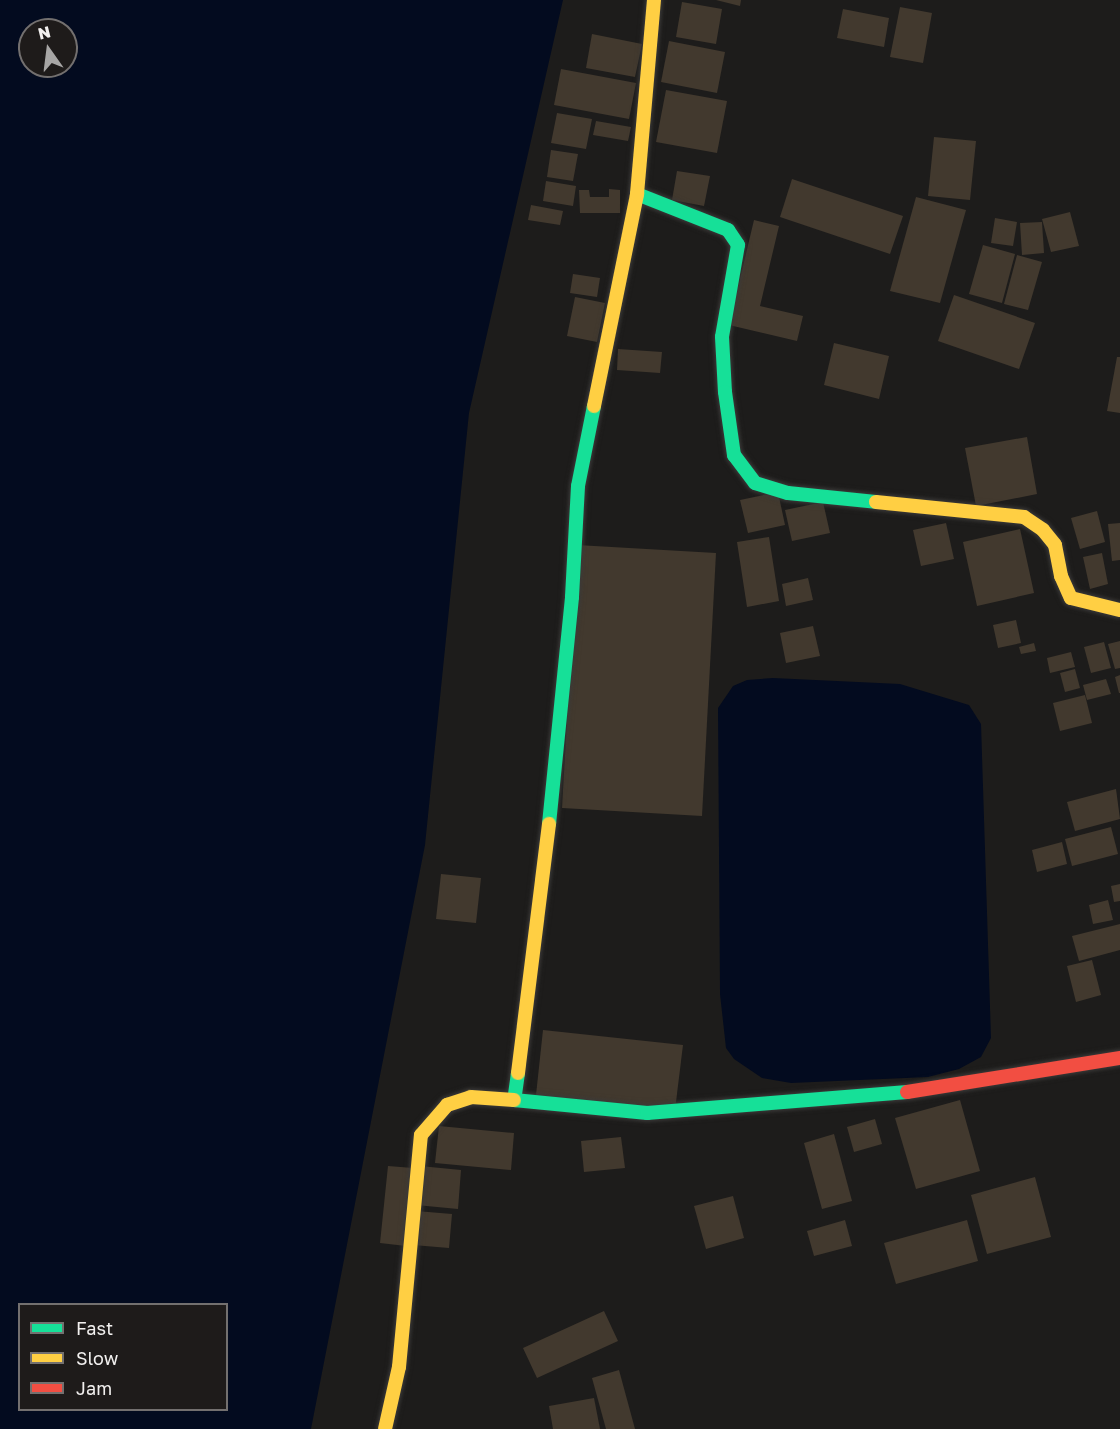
<!DOCTYPE html>
<style>
body{margin:0}
#map{position:relative;width:1120px;height:1429px;overflow:hidden;background:#1d1c1b;font-family:"Golos Text",sans-serif}
div>[style]{position:absolute}
.water>*{inset:0;background:#030b1f}
.building>*{inset:0;background:#42392e}
.roads{filter:drop-shadow(0 0 2px #3b3a39) drop-shadow(0 0 2px #3b3a39)}
.fast>*{height:14px;margin:-7px;padding:0 7px;transform-origin:7px;border-radius:7px;background:#16e098}
.slow>*{height:14px;margin:-7px;padding:0 7px;transform-origin:7px;border-radius:7px;background:#ffcf43}
.jam>*{height:14px;margin:-7px;padding:0 7px;transform-origin:7px;border-radius:7px;background:#f24e42}
span{translate:-50% -50%;white-space:nowrap;text-align:center;line-height:1.15;-webkit-text-stroke:4.5px #1e1b1a;paint-order:stroke}
.legend{position:absolute;left:18px;top:1303px;width:210px;height:108px;box-sizing:border-box;background:#1e1b1a;border:2px solid #73706f;margin:0;padding:8px 10px;list-style:none;font-size:18px;color:#f2f0ef}
.legend li{display:flex;align-items:center;gap:12px;height:30px}
.legend b{width:30px;border:2px solid #73706f}
.north{position:absolute;left:18px;top:18px;width:60px;height:60px;box-sizing:border-box;background:#1e1b1a;border:2px solid #73706f;border-radius:50%;rotate:346deg;font-size:16px;font-weight:700;line-height:24px;text-align:center;color:#f2f0ef}
.north::after{content:'';display:block;margin:auto;width:21px;height:27px;background:#a7a6a5;clip-path:polygon(50% 0,100% 100%,50% 72%,0 100%)}
</style>
<div id="map">
<div class="water">
<i style="clip-path:polygon(evenodd,0 0,563px 0,469px 413px,425px 845px,311px 1429px,0 1429px,0 0,30px 30px,66px 30px,66px 66px,30px 66px,30px 30px,0 0,20px 1304px,226px 1304px,226px 1410px,20px 1410px,20px 1304px)"></i>
<i style="clip-path:polygon(773px 678px,900px 684px,969px 705px,981px 724px,991px 1038px,981px 1057px,959px 1069px,928px 1077px,791px 1083px,762px 1078px,734px 1059px,726px 1048px,720px 994px,718px 708px,733px 686px,747px 680px)"></i>
</div>
<div class="building">
<i style="clip-path:polygon(716px 0,741px 0,740px 6px)"></i>
<i style="clip-path:polygon(682px 2px,722px 9px,716px 44px,676px 37px)"></i>
<i style="clip-path:polygon(900px 7px,932px 13px,923px 63px,890px 57px)"></i>
<i style="clip-path:polygon(843px 9px,889px 18px,884px 47px,837px 38px)"></i>
<i style="clip-path:polygon(592px 34px,642px 44px,635px 77px,586px 68px)"></i>
<i style="clip-path:polygon(669px 41px,725px 52px,717px 93px,661px 82px)"></i>
<i style="clip-path:polygon(561px 69px,636px 83px,629px 119px,554px 105px)"></i>
<i style="clip-path:polygon(666px 90px,727px 101px,717px 153px,656px 142px)"></i>
<i style="clip-path:polygon(557px 113px,592px 119px,586px 149px,551px 143px)"></i>
<i style="clip-path:polygon(596px 121px,631px 127px,628px 141px,593px 135px)"></i>
<i style="clip-path:polygon(934px 137px,976px 141px,970px 200px,928px 196px)"></i>
<i style="clip-path:polygon(551px 150px,578px 154px,573px 181px,547px 177px)"></i>
<i style="clip-path:polygon(677px 171px,710px 176px,704px 206px,672px 200px)"></i>
<i style="clip-path:polygon(792px 179px,903px 216px,890px 254px,780px 217px)"></i>
<i style="clip-path:polygon(546px 181px,576px 186px,573px 206px,543px 201px)"></i>
<i style="clip-path:polygon(609px 189px,620px 190px,620px 213px,580px 213px,579px 190px,589px 190px,590px 197px,609px 197px)"></i>
<i style="clip-path:polygon(916px 197px,966px 210px,940px 303px,890px 291px)"></i>
<i style="clip-path:polygon(531px 205px,563px 211px,560px 225px,528px 220px)"></i>
<i style="clip-path:polygon(1070px 212px,1079px 246px,1051px 252px,1042px 219px)"></i>
<i style="clip-path:polygon(995px 218px,1017px 222px,1013px 246px,991px 243px)"></i>
<i style="clip-path:polygon(754px 220px,779px 226px,760px 306px,803px 316px,797px 341px,729px 325px)"></i>
<i style="clip-path:polygon(1042px 222px,1044px 253px,1022px 255px,1020px 223px)"></i>
<i style="clip-path:polygon(983px 245px,1015px 254px,1002px 303px,969px 294px)"></i>
<i style="clip-path:polygon(1017px 255px,1042px 262px,1028px 310px,1004px 304px)"></i>
<i style="clip-path:polygon(573px 274px,600px 278px,597px 297px,570px 293px)"></i>
<i style="clip-path:polygon(954px 295px,1035px 323px,1019px 369px,938px 341px)"></i>
<i style="clip-path:polygon(575px 297px,605px 303px,597px 342px,567px 336px)"></i>
<i style="clip-path:polygon(834px 343px,889px 356px,879px 399px,824px 385px)"></i>
<i style="clip-path:polygon(618px 349px,662px 352px,660px 373px,617px 370px)"></i>
<i style="clip-path:polygon(1117px 357px,1120px 357px,1120px 413px,1107px 411px)"></i>
<i style="clip-path:polygon(1027px 437px,1037px 494px,976px 506px,965px 448px)"></i>
<i style="clip-path:polygon(778px 492px,785px 525px,748px 533px,740px 500px)"></i>
<i style="clip-path:polygon(823px 502px,830px 533px,792px 541px,785px 510px)"></i>
<i style="clip-path:polygon(1097px 511px,1105px 542px,1080px 549px,1071px 518px)"></i>
<i style="clip-path:polygon(946px 523px,954px 559px,921px 566px,913px 530px)"></i>
<i style="clip-path:polygon(1120px 523px,1120px 560px,1112px 561px,1108px 524px)"></i>
<i style="clip-path:polygon(1020px 529px,1034px 593px,977px 606px,963px 542px)"></i>
<i style="clip-path:polygon(769px 537px,779px 601px,747px 607px,737px 542px)"></i>
<i style="clip-path:polygon(577px 545px,716px 553px,702px 816px,562px 808px)"></i>
<i style="clip-path:polygon(1102px 553px,1108px 584px,1090px 589px,1083px 557px)"></i>
<i style="clip-path:polygon(808px 578px,813px 600px,786px 606px,782px 584px)"></i>
<i style="clip-path:polygon(1016px 620px,1021px 643px,998px 648px,993px 625px)"></i>
<i style="clip-path:polygon(813px 626px,820px 656px,786px 663px,780px 633px)"></i>
<i style="clip-path:polygon(1120px 641px,1120px 668px,1115px 669px,1108px 644px)"></i>
<i style="clip-path:polygon(1104px 642px,1111px 668px,1091px 673px,1084px 647px)"></i>
<i style="clip-path:polygon(1034px 643px,1036px 651px,1021px 654px,1019px 647px)"></i>
<i style="clip-path:polygon(1071px 652px,1075px 667px,1050px 673px,1047px 658px)"></i>
<i style="clip-path:polygon(1075px 669px,1080px 688px,1065px 692px,1060px 673px)"></i>
<i style="clip-path:polygon(1120px 675px,1120px 693px,1119px 693px,1115px 677px)"></i>
<i style="clip-path:polygon(1106px 679px,1111px 694px,1087px 700px,1083px 685px)"></i>
<i style="clip-path:polygon(1085px 695px,1092px 723px,1060px 731px,1053px 703px)"></i>
<i style="clip-path:polygon(1116px 789px,1120px 819px,1075px 831px,1067px 802px)"></i>
<i style="clip-path:polygon(1111px 827px,1118px 854px,1072px 866px,1065px 839px)"></i>
<i style="clip-path:polygon(1062px 842px,1067px 864px,1037px 872px,1032px 850px)"></i>
<i style="clip-path:polygon(441px 874px,481px 878px,476px 923px,436px 919px)"></i>
<i style="clip-path:polygon(1120px 884px,1120px 901px,1114px 902px,1111px 886px)"></i>
<i style="clip-path:polygon(1108px 900px,1113px 920px,1093px 924px,1089px 905px)"></i>
<i style="clip-path:polygon(1120px 924px,1120px 950px,1079px 961px,1072px 936px)"></i>
<i style="clip-path:polygon(1092px 960px,1101px 995px,1076px 1002px,1067px 966px)"></i>
<i style="clip-path:polygon(543px 1030px,683px 1045px,675px 1110px,536px 1095px)"></i>
<i style="clip-path:polygon(960px 1100px,980px 1171px,916px 1189px,895px 1118px)"></i>
<i style="clip-path:polygon(875px 1119px,882px 1144px,854px 1152px,847px 1127px)"></i>
<i style="clip-path:polygon(439px 1126px,514px 1133px,511px 1170px,435px 1163px)"></i>
<i style="clip-path:polygon(834px 1134px,852px 1201px,822px 1209px,804px 1143px)"></i>
<i style="clip-path:polygon(621px 1137px,625px 1168px,584px 1172px,581px 1141px)"></i>
<i style="clip-path:polygon(388px 1166px,413px 1168px,406px 1246px,380px 1243px)"></i>
<i style="clip-path:polygon(420px 1166px,461px 1170px,458px 1209px,416px 1205px)"></i>
<i style="clip-path:polygon(1035px 1177px,1051px 1237px,987px 1254px,971px 1195px)"></i>
<i style="clip-path:polygon(733px 1196px,744px 1238px,706px 1249px,694px 1206px)"></i>
<i style="clip-path:polygon(416px 1211px,452px 1214px,449px 1248px,413px 1245px)"></i>
<i style="clip-path:polygon(845px 1220px,852px 1246px,814px 1256px,807px 1231px)"></i>
<i style="clip-path:polygon(967px 1220px,978px 1261px,896px 1284px,884px 1243px)"></i>
<i style="clip-path:polygon(604px 1311px,618px 1341px,537px 1378px,523px 1348px)"></i>
<i style="clip-path:polygon(619px 1370px,635px 1429px,606px 1429px,592px 1378px)"></i>
<i style="clip-path:polygon(594px 1398px,600px 1429px,553px 1429px,549px 1406px)"></i>
</div>
<div class="roads">
<div class="fast">
<i style="left:637px;top:194px;width:98px;rotate:21.6deg"></i>
<i style="left:728px;top:230px;width:18px;rotate:56deg"></i>
<i style="left:738px;top:245px;width:93px;rotate:99.9deg"></i>
<i style="left:722px;top:337px;width:55px;rotate:86.9deg"></i>
<i style="left:725px;top:392px;width:64px;rotate:81.9deg"></i>
<i style="left:734px;top:455px;width:35px;rotate:53deg"></i>
<i style="left:755px;top:483px;width:34px;rotate:17deg"></i>
<i style="left:788px;top:493px;width:88px;rotate:5.8deg"></i>
<i style="left:549px;top:824px;width:228px;rotate:-84.2deg"></i>
<i style="left:572px;top:597px;width:111px;rotate:-86.9deg"></i>
<i style="left:578px;top:486px;width:82px;rotate:-78.7deg"></i>
<i style="left:518px;top:1073px;width:27px;rotate:98deg"></i>
<i style="left:514px;top:1100px;width:134px;rotate:5.6deg"></i>
<i style="left:647px;top:1113px;width:261px;rotate:-4.6deg"></i>
</div>
<div class="slow">
<i style="left:594px;top:406px;width:216px;rotate:-78.5deg"></i>
<i style="left:637px;top:194px;width:195px;rotate:-85deg"></i>
<i style="left:876px;top:502px;width:149px;rotate:5.8deg"></i>
<i style="left:1024px;top:517px;width:23px;rotate:34deg"></i>
<i style="left:1043px;top:530px;width:19px;rotate:51deg"></i>
<i style="left:1055px;top:545px;width:32px;rotate:79deg"></i>
<i style="left:1061px;top:576px;width:24px;rotate:66deg"></i>
<i style="left:1071px;top:598px;width:50px;rotate:13.8deg"></i>
<i style="left:518px;top:1073px;width:251px;rotate:-82.9deg"></i>
<i style="left:385px;top:1429px;width:64px;rotate:-77.3deg"></i>
<i style="left:399px;top:1367px;width:233px;rotate:-84.6deg"></i>
<i style="left:421px;top:1135px;width:40px;rotate:-49deg"></i>
<i style="left:447px;top:1105px;width:25px;rotate:-18deg"></i>
<i style="left:471px;top:1097px;width:43px;rotate:4deg"></i>
</div>
<div class="jam">
<i style="left:907px;top:1092px;width:216px;rotate:-9.1deg"></i>
</div>
</div>
<ul class="legend">
<li><b style="height:8px;background:#16e098"></b>Fast</li>
<li><b style="height:8px;background:#ffcf43"></b>Slow</li>
<li><b style="height:8px;background:#f24e42"></b>Jam</li>
</ul>
<div class="north">N</div>
</div>
